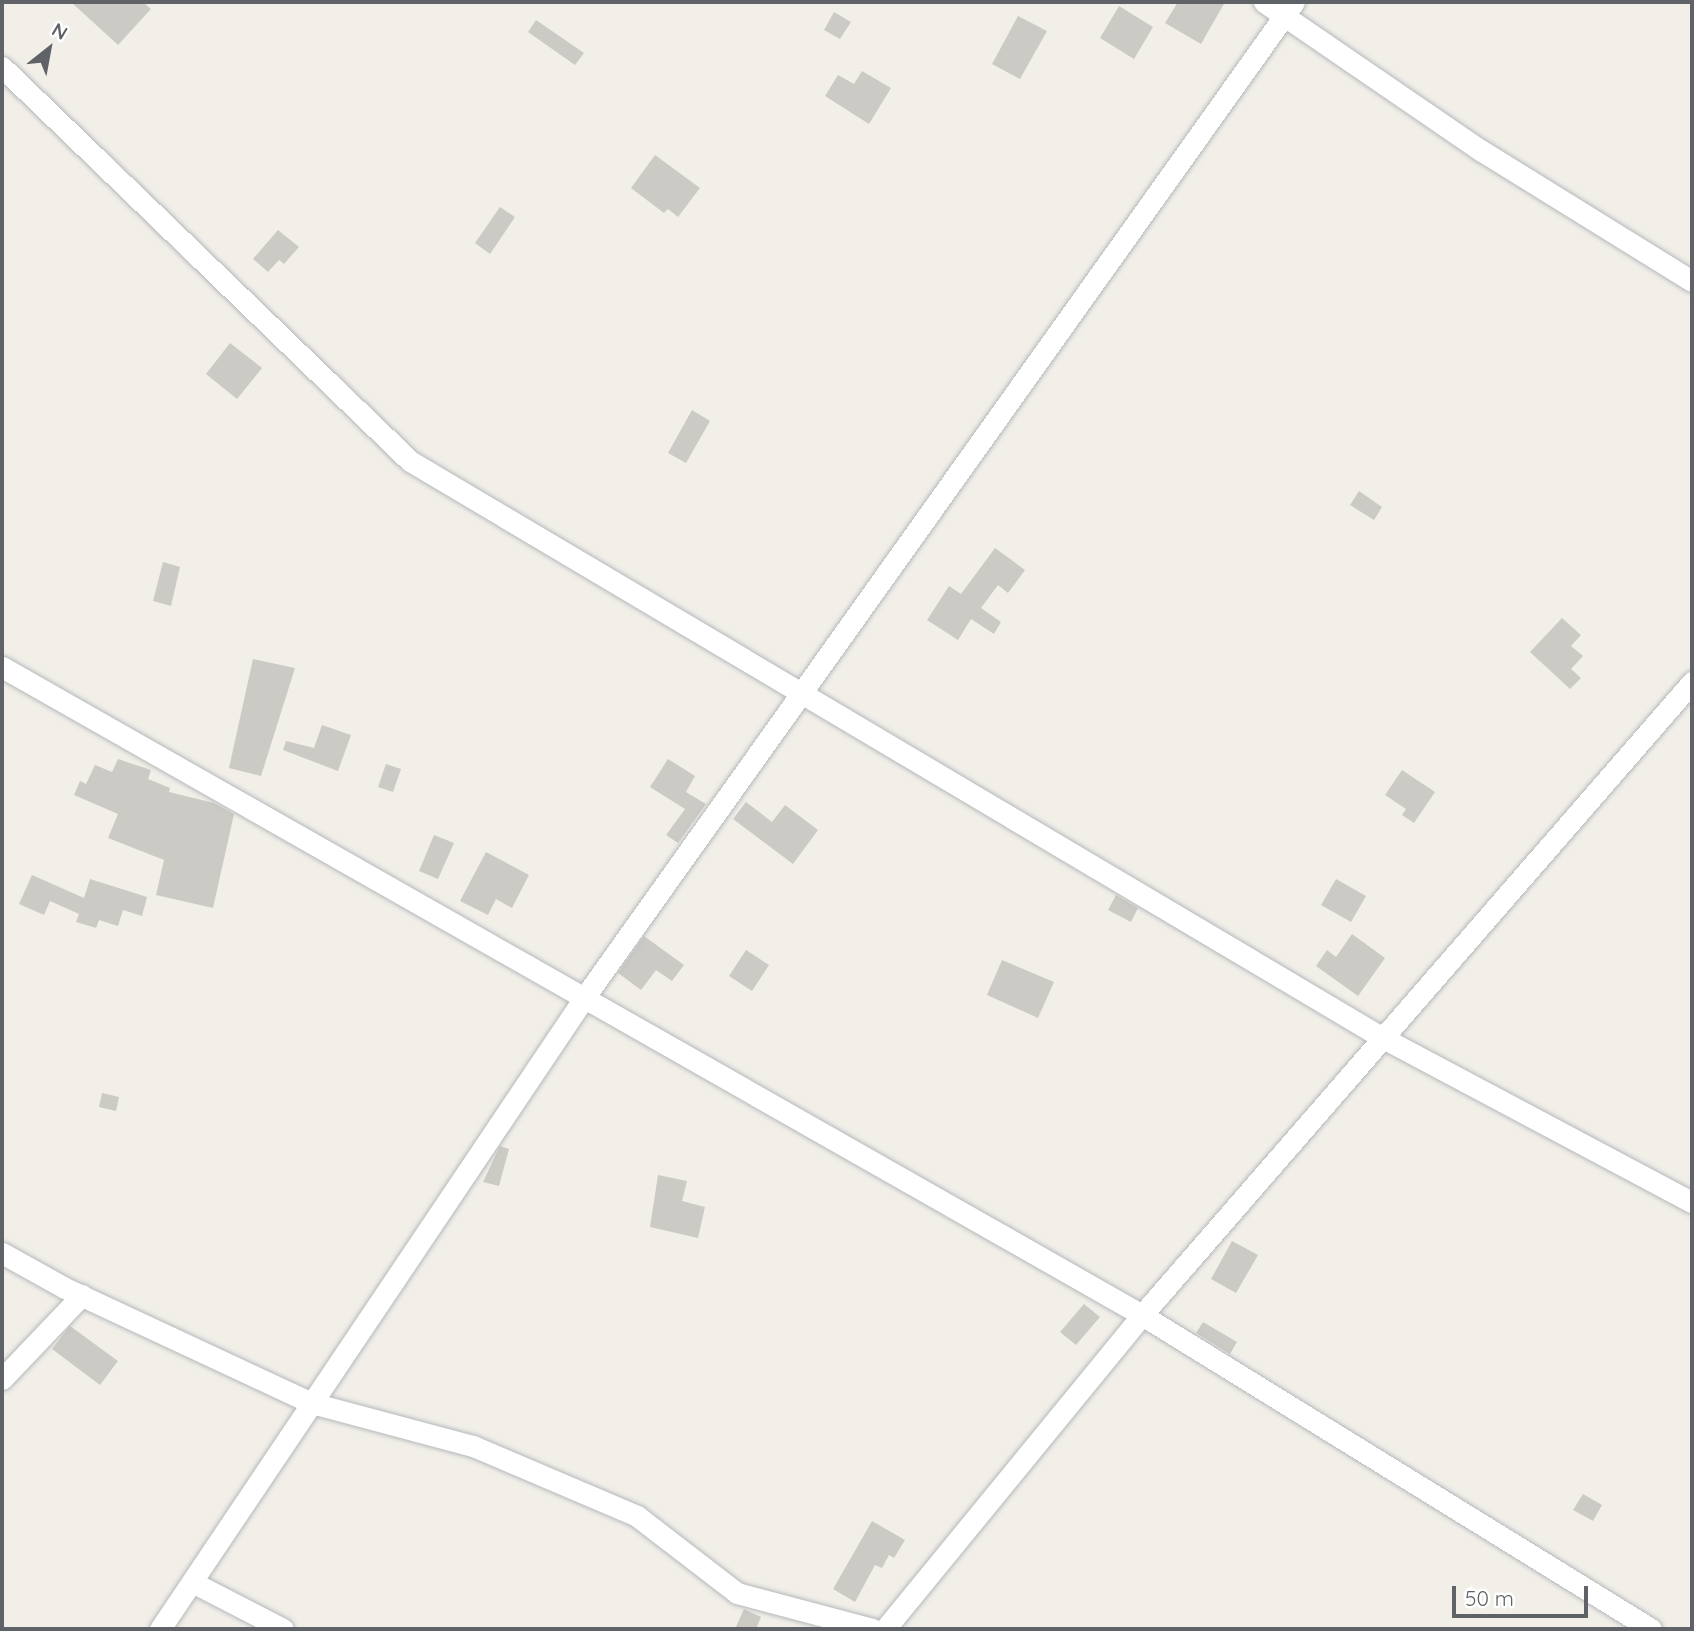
<!DOCTYPE html>
<style>
body{margin:0}
#map{position:relative;width:1694px;height:1631px;overflow:hidden;background:#f1efe8;font-family:Quicksand,sans-serif}
div>[style]{position:absolute}
.building>*{inset:0;background:#cccac5}
.roads{filter:drop-shadow(0 0 2px #b5b8bc) drop-shadow(0 0 2px #b5b8bc)}
.minor>*{height:21px;margin:-10.5px;padding:0 10.5px;transform-origin:10.5px;border-radius:10.5px;background:#fff}
span{translate:-50% -50%;white-space:nowrap;text-align:center;line-height:1.15;-webkit-text-stroke:7px #fff;paint-order:stroke}
.frame{position:absolute;inset:0;border:4px solid #5f6368;pointer-events:none}
.north{position:absolute;left:14px;top:14px;width:70px;height:70px;-webkit-text-stroke:5px #fff;paint-order:stroke;rotate:31deg;font-size:19px;font-weight:700;line-height:28px;text-align:center;color:#5f6368}
.north::after{content:'';display:block;margin:auto;width:24px;height:32px;background:#5f6368;clip-path:polygon(50% 0,100% 100%,50% 72%,0 100%)}
.scale{position:absolute;left:1452px;top:1586px;width:136px;height:32px;box-sizing:border-box;border:4px solid #5f6368;border-top:0;padding-left:9px;font-size:21px;line-height:24px;white-space:nowrap;color:#5f6368;-webkit-text-stroke:5px #fff;paint-order:stroke}
</style>
<div id="map">
<div class="building">
<i style="clip-path:polygon(71px 2px,143px 2px,151px 9px,118px 45px)"></i>
<i style="clip-path:polygon(1178px 2px,1225px 2px,1201px 44px,1165px 23px)"></i>
<i style="clip-path:polygon(1119px 6px,1153px 27px,1134px 59px,1100px 38px)"></i>
<i style="clip-path:polygon(834px 12px,851px 22px,840px 39px,824px 30px)"></i>
<i style="clip-path:polygon(1018px 16px,1047px 31px,1020px 79px,992px 64px)"></i>
<i style="clip-path:polygon(536px 20px,584px 53px,575px 65px,528px 32px)"></i>
<i style="clip-path:polygon(862px 71px,891px 88px,869px 124px,825px 96px,838px 75px,854px 84px)"></i>
<i style="clip-path:polygon(655px 155px,700px 188px,678px 217px,668px 209px,664px 213px,631px 188px)"></i>
<i style="clip-path:polygon(500px 207px,515px 217px,490px 254px,475px 243px)"></i>
<i style="clip-path:polygon(278px 230px,299px 247px,284px 264px,279px 260px,268px 272px,253px 259px)"></i>
<i style="clip-path:polygon(230px 343px,262px 368px,237px 399px,206px 374px)"></i>
<i style="clip-path:polygon(692px 410px,710px 421px,686px 463px,668px 453px)"></i>
<i style="clip-path:polygon(1359px 491px,1382px 507px,1374px 520px,1350px 505px)"></i>
<i style="clip-path:polygon(995px 548px,1025px 570px,1008px 593px,998px 585px,981px 608px,1001px 622px,994px 634px,971px 619px,958px 640px,927px 620px,949px 586px,961px 594px)"></i>
<i style="clip-path:polygon(163px 562px,180px 567px,171px 606px,153px 601px)"></i>
<i style="clip-path:polygon(1562px 618px,1581px 635px,1571px 646px,1583px 656px,1571px 669px,1581px 678px,1570px 689px,1530px 652px)"></i>
<i style="clip-path:polygon(253px 659px,295px 668px,261px 776px,229px 768px)"></i>
<i style="clip-path:polygon(322px 725px,351px 735px,338px 771px,283px 750px,286px 741px,314px 748px)"></i>
<i style="clip-path:polygon(118px 759px,151px 770px,148px 779px,170px 788px,169px 792px,214px 803px,234px 814px,213px 908px,156px 895px,164px 860px,108px 838px,118px 814px,74px 795px,80px 781px,86px 784px,95px 765px,112px 772px)"></i>
<i style="clip-path:polygon(668px 759px,695px 776px,686px 792px,706px 804px,678px 843px,666px 835px,685px 809px,650px 787px)"></i>
<i style="clip-path:polygon(386px 764px,401px 769px,393px 792px,378px 787px)"></i>
<i style="clip-path:polygon(1402px 770px,1435px 792px,1414px 823px,1402px 815px,1406px 809px,1385px 795px)"></i>
<i style="clip-path:polygon(746px 802px,772px 822px,785px 805px,818px 830px,793px 864px,733px 819px)"></i>
<i style="clip-path:polygon(434px 835px,454px 843px,438px 879px,419px 871px)"></i>
<i style="clip-path:polygon(486px 852px,529px 875px,512px 908px,496px 899px,488px 915px,460px 901px)"></i>
<i style="clip-path:polygon(32px 875px,84px 898px,90px 879px,147px 897px,142px 916px,123px 910px,118px 926px,99px 920px,96px 928px,76px 922px,79px 914px,50px 901px,44px 915px,19px 904px)"></i>
<i style="clip-path:polygon(1336px 879px,1366px 896px,1351px 922px,1321px 905px)"></i>
<i style="clip-path:polygon(1116px 895px,1138px 908px,1131px 922px,1108px 910px)"></i>
<i style="clip-path:polygon(1352px 934px,1385px 958px,1358px 996px,1316px 966px,1327px 950px,1336px 957px)"></i>
<i style="clip-path:polygon(644px 936px,684px 965px,672px 981px,656px 970px,641px 990px,618px 973px)"></i>
<i style="clip-path:polygon(746px 950px,769px 965px,752px 991px,729px 976px)"></i>
<i style="clip-path:polygon(1002px 960px,1054px 982px,1038px 1018px,987px 995px)"></i>
<i style="clip-path:polygon(102px 1093px,119px 1097px,116px 1111px,99px 1107px)"></i>
<i style="clip-path:polygon(500px 1146px,509px 1149px,499px 1186px,483px 1182px)"></i>
<i style="clip-path:polygon(658px 1175px,687px 1181px,682px 1201px,705px 1207px,698px 1238px,650px 1227px)"></i>
<i style="clip-path:polygon(1232px 1241px,1258px 1255px,1236px 1293px,1211px 1279px)"></i>
<i style="clip-path:polygon(1084px 1304px,1100px 1317px,1076px 1345px,1060px 1332px)"></i>
<i style="clip-path:polygon(1203px 1322px,1237px 1342px,1230px 1354px,1196px 1333px)"></i>
<i style="clip-path:polygon(70px 1326px,118px 1361px,100px 1385px,52px 1349px)"></i>
<i style="clip-path:polygon(1583px 1494px,1602px 1505px,1593px 1521px,1573px 1510px)"></i>
<i style="clip-path:polygon(872px 1521px,905px 1540px,894px 1558px,889px 1555px,882px 1568px,875px 1565px,855px 1602px,833px 1589px)"></i>
<i style="clip-path:polygon(744px 1609px,761px 1617px,756px 1629px,735px 1629px)"></i>
</div>
<div class="roads">
<div class="minor">
<i style="left:1264px;top:2px;width:264px;rotate:34.4deg"></i>
<i style="left:1482px;top:151px;width:247px;rotate:31.8deg"></i>
<i style="left:2px;top:67px;width:567px;rotate:44deg"></i>
<i style="left:410px;top:461px;width:1131px;rotate:30.67deg"></i>
<i style="left:1383px;top:1038px;width:350px;rotate:28deg"></i>
<i style="left:2px;top:667px;width:1311px;rotate:29.61deg"></i>
<i style="left:1142px;top:1315px;width:598px;rotate:31.67deg"></i>
<i style="left:2px;top:1253px;width:72px;rotate:29.1deg"></i>
<i style="left:65px;top:1288px;width:272px;rotate:25deg"></i>
<i style="left:312px;top:1403px;width:167px;rotate:15deg"></i>
<i style="left:473px;top:1446px;width:178px;rotate:23.1deg"></i>
<i style="left:637px;top:1516px;width:126px;rotate:37.6deg"></i>
<i style="left:737px;top:1593px;width:140px;rotate:14.9deg"></i>
<i style="left:2px;top:1379px;width:116px;rotate:-46.4deg"></i>
<i style="left:192px;top:1582px;width:102px;rotate:27.3deg"></i>
<i style="left:160px;top:1629px;width:760px;rotate:-56.1deg"></i>
<i style="left:584px;top:998px;width:1223px;rotate:-54.52deg"></i>
<i style="left:885px;top:1629px;width:406px;rotate:-50.7deg"></i>
<i style="left:1142px;top:1315px;width:839px;rotate:-49.01deg"></i>
</div>
</div>
<div class="frame"></div>
<div class="north">N</div>
<div class="scale">50 m</div>
</div>
